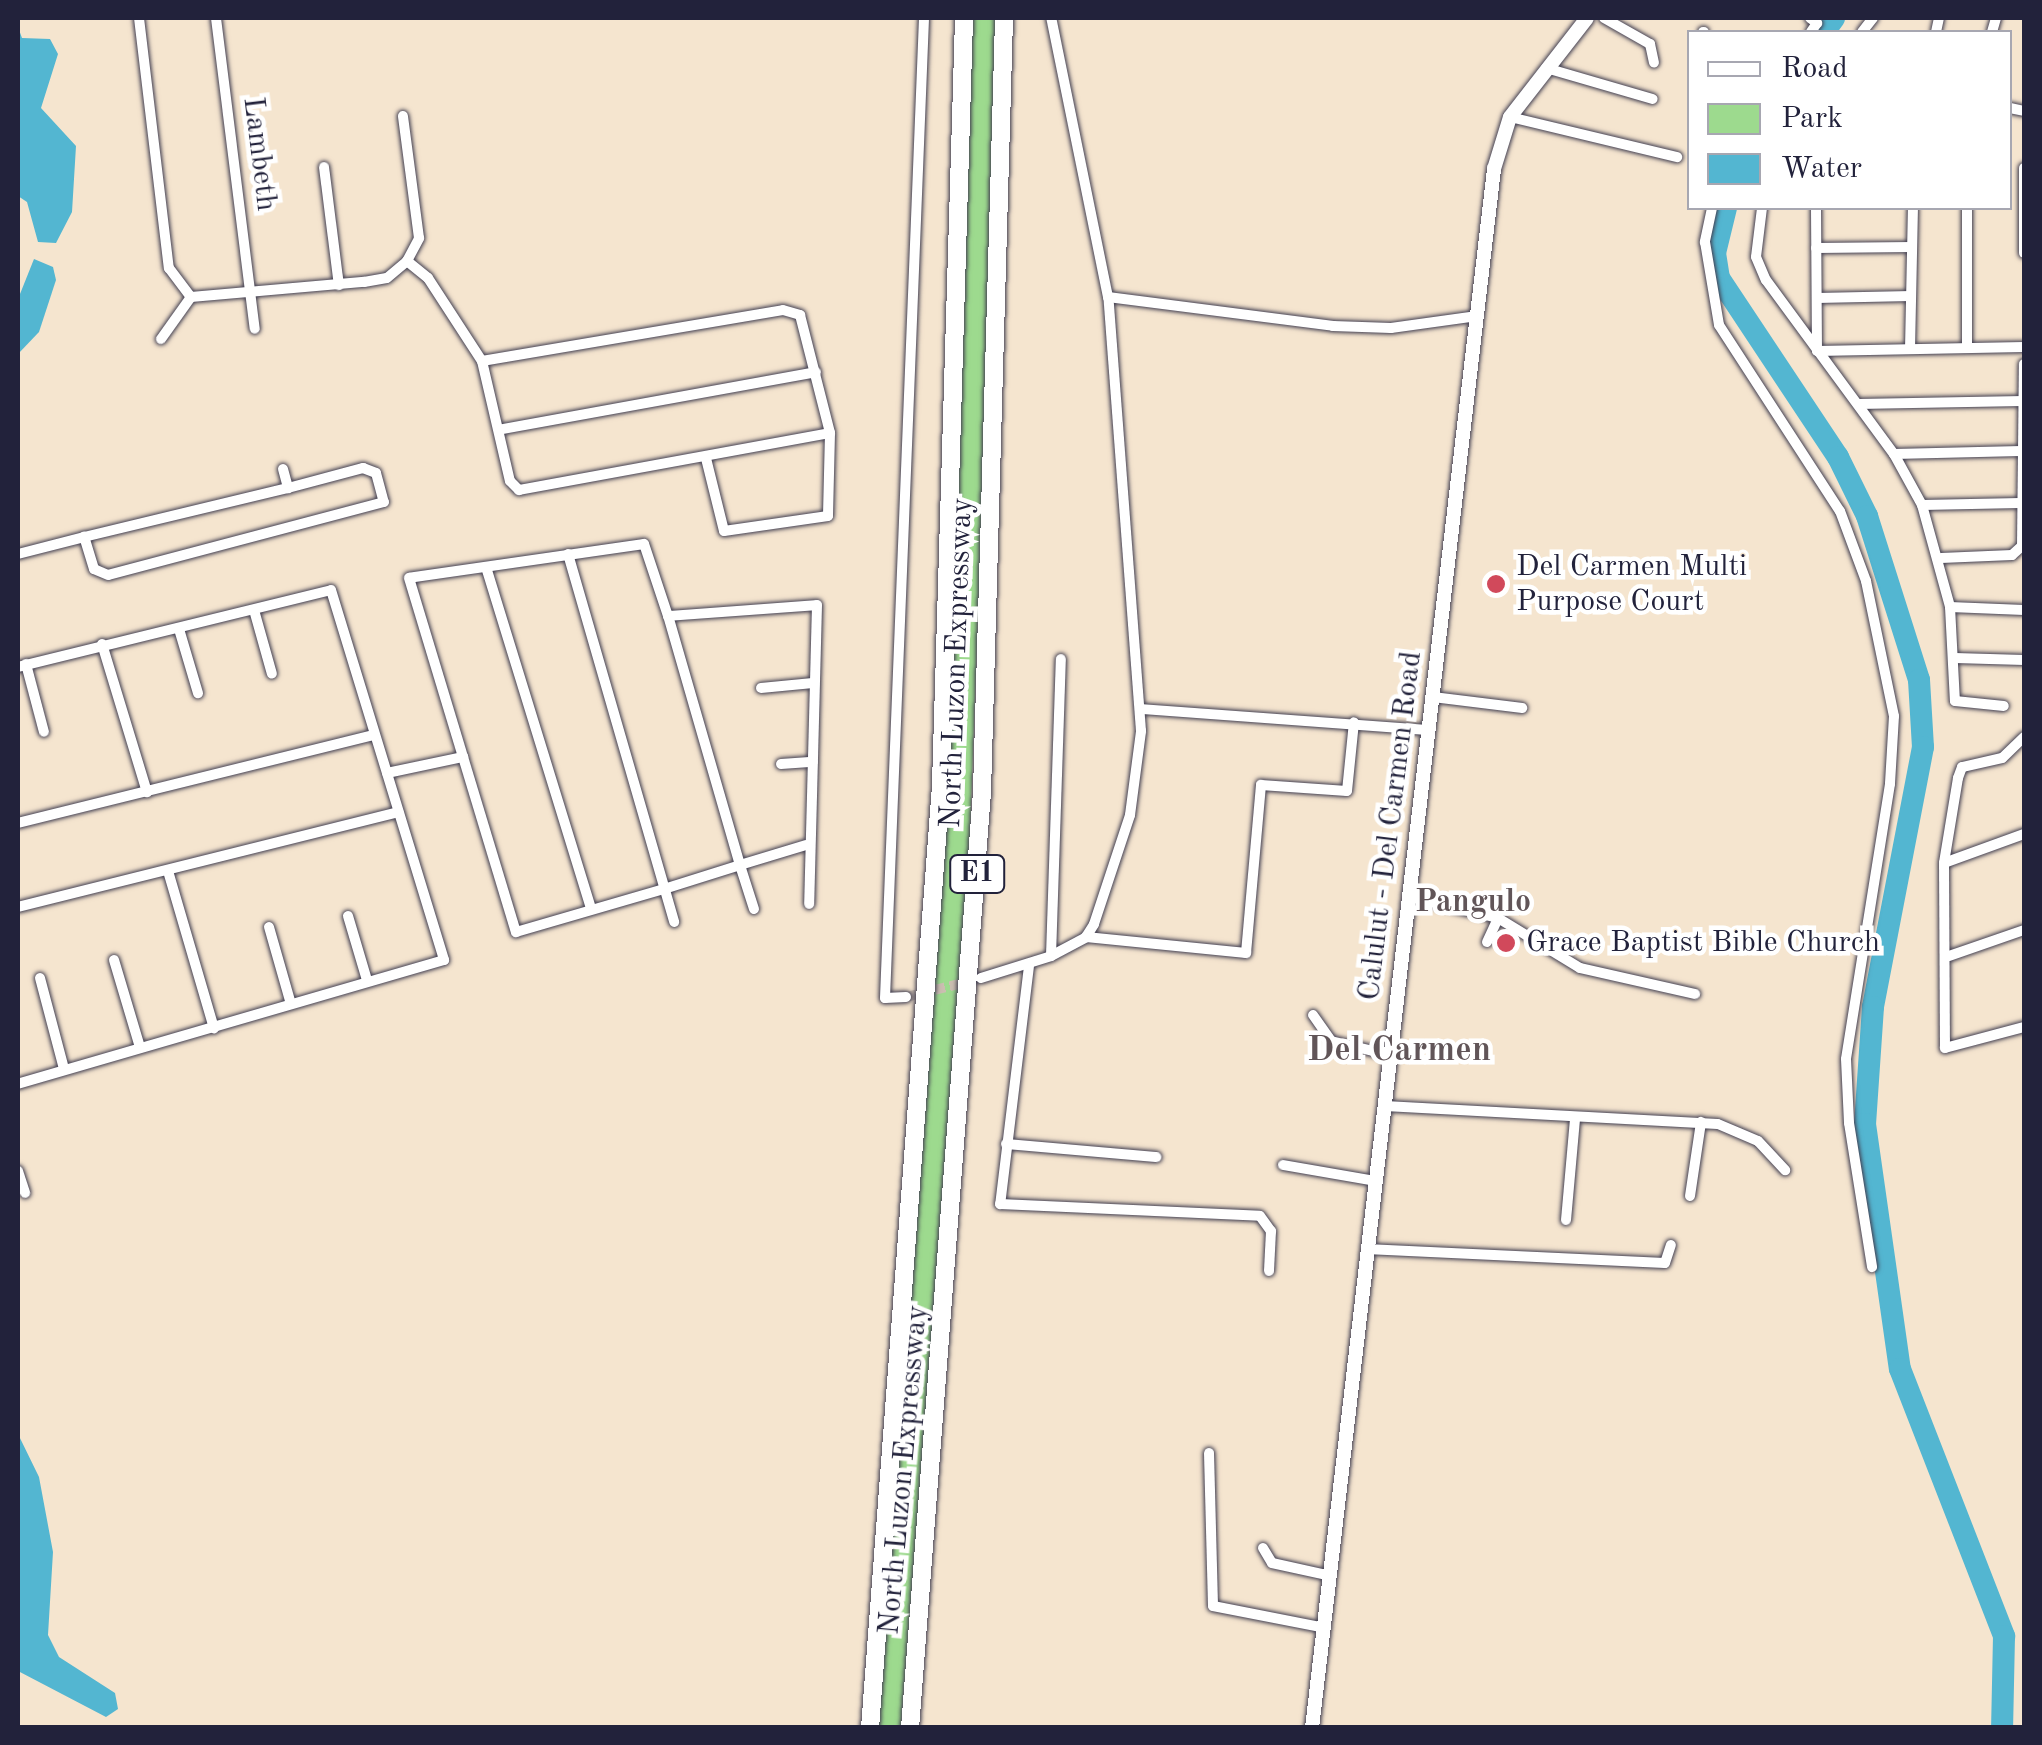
<!DOCTYPE html>
<style>
body{margin:0}
#map{position:relative;width:2042px;height:1745px;overflow:hidden;background:#f5e5cf;font-family:"Old Standard TT",serif}
div>[style]{position:absolute}
.green>*{inset:0;background:#9dda8e}
.water>*{inset:0;background:#53b6d1}
.river>*{height:22px;margin:-11px;padding:0 11px;transform-origin:11px;border-radius:11px;background:#53b6d1}
.street-tunnel>*{height:10px;margin-top:-5px;transform-origin:0;background:repeating-linear-gradient(90deg,#cbbeb1 0 10px,transparent 0 15px)}
.roads{filter:drop-shadow(0 0 2px #423f51) drop-shadow(0 0 2px #423f51)}
.street>*{height:10px;margin:-5px;padding:0 5px;transform-origin:5px;border-radius:5px;background:#fff}
.secondary>*{height:14px;margin:-7px;padding:0 7px;transform-origin:7px;border-radius:7px;background:#fff}
.highway>*{height:18px;margin:-9px;padding:0 9px;transform-origin:9px;border-radius:9px;background:#fff}
.dots>*{width:28px;height:28px;translate:-50% -50%;box-sizing:border-box;border:5px solid #fff;border-radius:50%}
span{translate:-50% -50%;white-space:nowrap;text-align:center;line-height:1.15;-webkit-text-stroke:9px #fff;paint-order:stroke}
.shield-label span{padding:2px 8px;background:#fff;border:2px solid;border-radius:8px;-webkit-text-stroke-width:0}
.shield-label{font-size:28px;color:#22223b;font-weight:700}
.street-label{font-size:30px;color:#22223b}
.poi-label{font-size:30px;color:#22223b}
.left{translate:0 -50%;text-align:left}
.neighbourhood-label{font-size:32px;color:#615558;font-weight:700}
.quarter-label{font-size:35px;color:#615558;font-weight:700}
.frame{position:absolute;inset:0;border:20px solid #22223b;pointer-events:none}
.legend{position:absolute;left:1687px;top:30px;width:325px;height:180px;box-sizing:border-box;background:#fff;border:2px solid #a7a7b1;margin:0;padding:12px 18px;list-style:none;font-size:30px;color:#22223b}
.legend li{display:flex;align-items:center;gap:20px;height:50px}
.legend b{width:50px;border:2px solid #a7a7b1}
</style>
<div id="map">
<div class="green">
<i style="clip-path:polygon(972px 18px,1000px 18px,969px 862px,901px 1727px,878px 1728px,942px 860px)"></i>
</div>
<div class="water">
<i style="clip-path:polygon(18px 27px,22px 38px,50px 39px,58px 54px,41px 108px,76px 146px,72px 212px,56px 243px,38px 242px,27px 202px,18px 196px)"></i>
<i style="clip-path:polygon(34px 259px,53px 267px,56px 280px,39px 332px,18px 354px,18px 299px)"></i>
<i style="clip-path:polygon(18px 1434px,39px 1477px,53px 1552px,48px 1635px,59px 1657px,115px 1693px,118px 1709px,106px 1717px,18px 1671px)"></i>
</div>
<div class="river">
<i style="left:1824px;top:32px;width:17px;rotate:-54deg"></i>
<i style="left:1726px;top:208px;width:46px;rotate:103.7deg"></i>
<i style="left:1715px;top:253px;width:25px;rotate:81deg"></i>
<i style="left:1719px;top:278px;width:215px;rotate:56.4deg"></i>
<i style="left:1838px;top:457px;width:66px;rotate:63.8deg"></i>
<i style="left:1867px;top:516px;width:172px;rotate:72.4deg"></i>
<i style="left:1919px;top:680px;width:67px;rotate:86.6deg"></i>
<i style="left:1923px;top:747px;width:265px;rotate:100.9deg"></i>
<i style="left:1873px;top:1007px;width:117px;rotate:93.9deg"></i>
<i style="left:1865px;top:1124px;width:247px;rotate:81.9deg"></i>
<i style="left:1900px;top:1369px;width:287px;rotate:68.7deg"></i>
<i style="left:2004px;top:1636px;width:92px;rotate:91.2deg"></i>
</div>
<div class="street-tunnel">
<i style="left:906px;top:997px;width:67px;rotate:-13.8deg"></i>
</div>
<div class="roads">
<div class="street">
<i style="left:139px;top:18px;width:252px;rotate:83.2deg"></i>
<i style="left:169px;top:268px;width:36px;rotate:53deg"></i>
<i style="left:191px;top:297px;width:174px;rotate:-5deg"></i>
<i style="left:364px;top:282px;width:23px;rotate:-10deg"></i>
<i style="left:387px;top:278px;width:26px;rotate:-40deg"></i>
<i style="left:407px;top:261px;width:26px;rotate:-62deg"></i>
<i style="left:419px;top:238px;width:123px;rotate:-97.5deg"></i>
<i style="left:216px;top:18px;width:313px;rotate:82.9deg"></i>
<i style="left:1604px;top:18px;width:53px;rotate:29.5deg"></i>
<i style="left:1650px;top:44px;width:19px;rotate:78deg"></i>
<i style="left:1810px;top:18px;width:9px;rotate:36deg"></i>
<i style="left:1817px;top:23px;width:11px;rotate:124deg"></i>
<i style="left:1703px;top:32px;width:1px"></i>
<i style="left:1862px;top:32px;width:18px;rotate:-52deg"></i>
<i style="left:1936px;top:32px;width:14px;rotate:-78deg"></i>
<i style="left:1992px;top:32px;width:15px;rotate:-74deg"></i>
<i style="left:1546px;top:68px;width:111px;rotate:16.2deg"></i>
<i style="left:2010px;top:108px;width:14px;rotate:12deg"></i>
<i style="left:1510px;top:117px;width:172px;rotate:13.5deg"></i>
<i style="left:324px;top:167px;width:119px;rotate:82.8deg"></i>
<i style="left:2024px;top:168px;width:85px;rotate:90deg"></i>
<i style="left:1712px;top:208px;width:35px;rotate:102deg"></i>
<i style="left:1705px;top:242px;width:84px;rotate:80.4deg"></i>
<i style="left:1719px;top:325px;width:222px;rotate:57deg"></i>
<i style="left:1840px;top:511px;width:75px;rotate:69.6deg"></i>
<i style="left:1866px;top:581px;width:138px;rotate:78.3deg"></i>
<i style="left:1894px;top:716px;width:68px;rotate:93.4deg"></i>
<i style="left:1890px;top:784px;width:278px;rotate:99.1deg"></i>
<i style="left:1846px;top:1059px;width:64px;rotate:87.3deg"></i>
<i style="left:1849px;top:1123px;width:146px;rotate:80.9deg"></i>
<i style="left:1762px;top:208px;width:49px;rotate:97deg"></i>
<i style="left:1756px;top:257px;width:25px;rotate:67deg"></i>
<i style="left:1766px;top:280px;width:216px;rotate:53.7deg"></i>
<i style="left:1894px;top:454px;width:58px;rotate:61.2deg"></i>
<i style="left:1922px;top:505px;width:106px;rotate:74.6deg"></i>
<i style="left:1950px;top:607px;width:94px;rotate:87deg"></i>
<i style="left:1955px;top:701px;width:49px;rotate:5.8deg"></i>
<i style="left:1816px;top:208px;width:143px;rotate:89.6deg"></i>
<i style="left:1817px;top:351px;width:207px;rotate:-1.1deg"></i>
<i style="left:1967px;top:208px;width:140px;rotate:90deg"></i>
<i style="left:1816px;top:248px;width:96px;rotate:-0.6deg"></i>
<i style="left:407px;top:261px;width:27px;rotate:39deg"></i>
<i style="left:428px;top:278px;width:99px;rotate:57deg"></i>
<i style="left:482px;top:361px;width:123px;rotate:76.9deg"></i>
<i style="left:510px;top:481px;width:13px;rotate:45deg"></i>
<i style="left:519px;top:490px;width:316px;rotate:-10.4deg"></i>
<i style="left:1108px;top:297px;width:227px;rotate:7.3deg"></i>
<i style="left:1333px;top:326px;width:58px;rotate:2deg"></i>
<i style="left:1391px;top:328px;width:87px;rotate:-7.9deg"></i>
<i style="left:1817px;top:298px;width:94px;rotate:-1.2deg"></i>
<i style="left:161px;top:339px;width:52px;rotate:-54.5deg"></i>
<i style="left:1910px;top:349px;width:141px;rotate:-88.8deg"></i>
<i style="left:482px;top:361px;width:305px;rotate:-9.6deg"></i>
<i style="left:783px;top:310px;width:18px;rotate:16deg"></i>
<i style="left:800px;top:315px;width:122px;rotate:75.7deg"></i>
<i style="left:830px;top:433px;width:83px;rotate:91.4deg"></i>
<i style="left:828px;top:516px;width:105px;rotate:171.8deg"></i>
<i style="left:724px;top:531px;width:75px;rotate:-103.9deg"></i>
<i style="left:1858px;top:404px;width:165px;rotate:-1deg"></i>
<i style="left:503px;top:429px;width:318px;rotate:-10.3deg"></i>
<i style="left:1894px;top:454px;width:127px;rotate:-1.4deg"></i>
<i style="left:283px;top:469px;width:20px;rotate:75deg"></i>
<i style="left:1922px;top:505px;width:98px;rotate:-1.2deg"></i>
<i style="left:18px;top:554px;width:68px;rotate:-14.4deg"></i>
<i style="left:84px;top:537px;width:210px;rotate:-13.5deg"></i>
<i style="left:288px;top:488px;width:78px;rotate:-14.9deg"></i>
<i style="left:363px;top:468px;width:14px;rotate:21deg"></i>
<i style="left:376px;top:473px;width:30px;rotate:75deg"></i>
<i style="left:384px;top:502px;width:285px;rotate:165.2deg"></i>
<i style="left:108px;top:575px;width:15px;rotate:-157deg"></i>
<i style="left:94px;top:569px;width:34px;rotate:-107deg"></i>
<i style="left:568px;top:554px;width:383px;rotate:73.9deg"></i>
<i style="left:1941px;top:558px;width:71px;rotate:-2.4deg"></i>
<i style="left:2012px;top:555px;width:13px;rotate:-42deg"></i>
<i style="left:2022px;top:546px;width:182px;rotate:-89.4deg"></i>
<i style="left:486px;top:567px;width:358px;rotate:72.9deg"></i>
<i style="left:1950px;top:607px;width:74px;rotate:2.3deg"></i>
<i style="left:254px;top:610px;width:66px;rotate:74.3deg"></i>
<i style="left:668px;top:616px;width:149px;rotate:-4.2deg"></i>
<i style="left:817px;top:605px;width:299px;rotate:91.5deg"></i>
<i style="left:179px;top:629px;width:67px;rotate:73.5deg"></i>
<i style="left:102px;top:644px;width:155px;rotate:73.1deg"></i>
<i style="left:1955px;top:658px;width:69px;rotate:1.7deg"></i>
<i style="left:26px;top:664px;width:70px;rotate:75.2deg"></i>
<i style="left:18px;top:667px;width:322px;rotate:-13.8deg"></i>
<i style="left:331px;top:590px;width:387px;rotate:73deg"></i>
<i style="left:444px;top:960px;width:444px;rotate:163.8deg"></i>
<i style="left:761px;top:688px;width:52px;rotate:-5.5deg"></i>
<i style="left:1433px;top:697px;width:90px;rotate:7deg"></i>
<i style="left:1141px;top:709px;width:289px;rotate:4.2deg"></i>
<i style="left:2024px;top:737px;width:30px;rotate:136deg"></i>
<i style="left:2002px;top:758px;width:41px;rotate:167.3deg"></i>
<i style="left:1962px;top:767px;width:12px;rotate:110deg"></i>
<i style="left:1958px;top:778px;width:86px;rotate:99.4deg"></i>
<i style="left:1944px;top:863px;width:185px;rotate:89.7deg"></i>
<i style="left:1945px;top:1048px;width:82px;rotate:-14.9deg"></i>
<i style="left:781px;top:764px;width:32px;rotate:-4deg"></i>
<i style="left:387px;top:773px;width:78px;rotate:-11.9deg"></i>
<i style="left:18px;top:823px;width:367px;rotate:-13.9deg"></i>
<i style="left:1944px;top:863px;width:85px;rotate:-19.9deg"></i>
<i style="left:168px;top:871px;width:164px;rotate:73.7deg"></i>
<i style="left:1410px;top:897px;width:90px;rotate:13.4deg"></i>
<i style="left:1498px;top:918px;width:96px;rotate:31.4deg"></i>
<i style="left:1580px;top:968px;width:118px;rotate:12.7deg"></i>
<i style="left:18px;top:907px;width:392px;rotate:-14deg"></i>
<i style="left:754px;top:909px;width:46px;rotate:-107.7deg"></i>
<i style="left:740px;top:865px;width:259px;rotate:-106.1deg"></i>
<i style="left:668px;top:616px;width:76px;rotate:-108.4deg"></i>
<i style="left:644px;top:544px;width:237px;rotate:171.8deg"></i>
<i style="left:409px;top:578px;width:370px;rotate:73.2deg"></i>
<i style="left:516px;top:932px;width:154px;rotate:-16.2deg"></i>
<i style="left:664px;top:889px;width:80px;rotate:-17.5deg"></i>
<i style="left:740px;top:865px;width:69px;rotate:-16.9deg"></i>
<i style="left:348px;top:916px;width:67px;rotate:73.5deg"></i>
<i style="left:269px;top:927px;width:80px;rotate:74.1deg"></i>
<i style="left:1086px;top:937px;width:161px;rotate:5.7deg"></i>
<i style="left:1246px;top:953px;width:169px;rotate:-84.9deg"></i>
<i style="left:1261px;top:785px;width:86px;rotate:4deg"></i>
<i style="left:1347px;top:791px;width:69px;rotate:-84.2deg"></i>
<i style="left:1487px;top:942px;width:26px;rotate:-65deg"></i>
<i style="left:1051px;top:956px;width:297px;rotate:-88.1deg"></i>
<i style="left:1949px;top:956px;width:79px;rotate:-19.1deg"></i>
<i style="left:114px;top:960px;width:91px;rotate:73.4deg"></i>
<i style="left:1029px;top:966px;width:240px;rotate:96.9deg"></i>
<i style="left:1000px;top:1204px;width:260px;rotate:2.6deg"></i>
<i style="left:1260px;top:1216px;width:19px;rotate:54deg"></i>
<i style="left:1271px;top:1231px;width:40px;rotate:92.9deg"></i>
<i style="left:40px;top:978px;width:94px;rotate:75.2deg"></i>
<i style="left:981px;top:978px;width:73px;rotate:-17.4deg"></i>
<i style="left:1051px;top:956px;width:40px;rotate:-28deg"></i>
<i style="left:1086px;top:937px;width:15px;rotate:-58deg"></i>
<i style="left:1094px;top:924px;width:115px;rotate:-71.7deg"></i>
<i style="left:1130px;top:815px;width:85px;rotate:-82.5deg"></i>
<i style="left:1141px;top:731px;width:435px;rotate:-94.3deg"></i>
<i style="left:1108px;top:297px;width:285px;rotate:-101.5deg"></i>
<i style="left:906px;top:997px;width:21px;rotate:177deg"></i>
<i style="left:885px;top:998px;width:981px;rotate:-87.72deg"></i>
<i style="left:1313px;top:1015px;width:32px;rotate:55deg"></i>
<i style="left:1331px;top:1041px;width:61px;rotate:13.3deg"></i>
<i style="left:1385px;top:1106px;width:333px;rotate:3.1deg"></i>
<i style="left:1718px;top:1124px;width:43px;rotate:23deg"></i>
<i style="left:1758px;top:1141px;width:40px;rotate:47deg"></i>
<i style="left:1006px;top:1144px;width:151px;rotate:5deg"></i>
<i style="left:1283px;top:1165px;width:94px;rotate:9.8deg"></i>
<i style="left:18px;top:1171px;width:23px;rotate:72deg"></i>
<i style="left:1690px;top:1196px;width:75px;rotate:-81.5deg"></i>
<i style="left:1566px;top:1220px;width:100px;rotate:-84.9deg"></i>
<i style="left:1366px;top:1249px;width:299px;rotate:2.7deg"></i>
<i style="left:1665px;top:1263px;width:19px;rotate:-72deg"></i>
<i style="left:1209px;top:1453px;width:153px;rotate:88.5deg"></i>
<i style="left:1213px;top:1606px;width:114px;rotate:11.1deg"></i>
<i style="left:1263px;top:1548px;width:17px;rotate:59deg"></i>
<i style="left:1272px;top:1563px;width:60px;rotate:12.4deg"></i>
</div>
<div class="secondary">
<i style="left:1312px;top:1728px;width:1570px;rotate:-83.34deg"></i>
<i style="left:1494px;top:169px;width:54px;rotate:-72.9deg"></i>
<i style="left:1510px;top:117px;width:125px;rotate:-52.1deg"></i>
</div>
<div class="highway">
<i style="left:870px;top:1728px;width:946px;rotate:-85.69deg"></i>
<i style="left:941px;top:785px;width:767px;rotate:-88.28deg"></i>
<i style="left:910px;top:1728px;width:939px;rotate:-85.6deg"></i>
<i style="left:982px;top:792px;width:774px;rotate:-88.37deg"></i>
</div>
</div>
<div class="dots">
<i style="left:1496px;top:584px;background:#d1495b"></i>
<i style="left:1506px;top:943px;background:#d1495b"></i>
</div>
<div class="shield-label">
<span style="left:977px;top:874px">E1</span>
</div>
<div class="street-label">
<span style="left:259px;top:154px;rotate:83deg">Lambeth</span>
<span style="left:957px;top:663px;rotate:-88deg">North Luzon Expressway</span>
<span style="left:1391px;top:826px;rotate:-83deg">Calulut - Del Carmen Road</span>
<span style="left:904px;top:1470px;rotate:-85deg">North Luzon Expressway</span>
</div>
<div class="poi-label">
<span class="left" style="left:1516px;top:584px">Del Carmen Multi<br>Purpose Court</span>
<span class="left" style="left:1526px;top:943px">Grace Baptist Bible Church</span>
</div>
<div class="neighbourhood-label">
<span style="left:1473px;top:903px">Pangulo</span>
</div>
<div class="quarter-label">
<span style="left:1399px;top:1051px">Del Carmen</span>
</div>
<div class="frame"></div>
<ul class="legend">
<li><b style="height:12px;background:#fff"></b>Road</li>
<li><b style="height:28px;background:#9dda8e"></b>Park</li>
<li><b style="height:28px;background:#53b6d1"></b>Water</li>
</ul>
</div>
